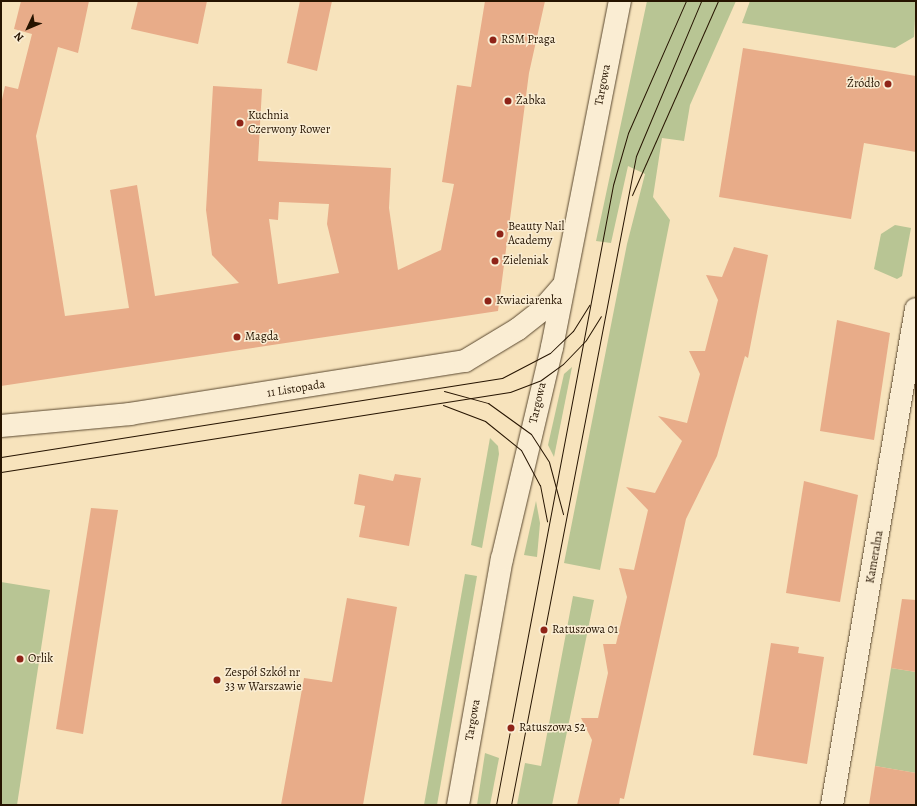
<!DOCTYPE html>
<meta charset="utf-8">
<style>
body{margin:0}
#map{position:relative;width:917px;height:806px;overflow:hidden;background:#f7e3bc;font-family:Alegreya,serif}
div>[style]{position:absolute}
.green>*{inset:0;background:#b8c594}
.building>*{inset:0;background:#e8ac89}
.roads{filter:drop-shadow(0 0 1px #5a482f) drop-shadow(0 0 1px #5a482f)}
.street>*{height:22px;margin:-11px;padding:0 11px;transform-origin:11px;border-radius:11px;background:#faedd3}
.secondary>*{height:22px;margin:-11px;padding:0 11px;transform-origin:11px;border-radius:11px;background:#faedd3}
.tram>*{height:1px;margin:-0.5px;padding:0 0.5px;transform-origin:0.5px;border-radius:0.5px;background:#261400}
.dots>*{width:11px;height:11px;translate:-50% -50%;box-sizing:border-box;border:2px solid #faedd3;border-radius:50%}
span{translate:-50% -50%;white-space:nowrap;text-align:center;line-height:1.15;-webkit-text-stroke:3px #faedd3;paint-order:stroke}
.poi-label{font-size:12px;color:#261400}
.left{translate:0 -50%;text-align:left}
.right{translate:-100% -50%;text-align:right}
.street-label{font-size:12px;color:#261400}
.frame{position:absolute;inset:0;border:2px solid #261400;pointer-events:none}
.north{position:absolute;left:8px;top:8px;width:40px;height:40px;-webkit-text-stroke:3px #faedd3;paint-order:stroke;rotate:226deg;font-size:11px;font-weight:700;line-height:16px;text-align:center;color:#261400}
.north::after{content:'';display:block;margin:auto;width:14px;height:18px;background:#261400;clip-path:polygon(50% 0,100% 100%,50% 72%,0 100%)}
</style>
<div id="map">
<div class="green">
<i style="clip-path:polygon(647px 1px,736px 1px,690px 105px,684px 141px,662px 138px,653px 197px,670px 220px,600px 570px,564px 563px,627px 244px,645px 174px,628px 166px,611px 243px,596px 241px)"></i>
<i style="clip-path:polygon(750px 1px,916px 1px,914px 37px,895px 48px,742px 23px)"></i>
<i style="clip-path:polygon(895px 225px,911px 228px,902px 276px,897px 279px,874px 269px,881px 234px)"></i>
<i style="clip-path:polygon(572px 367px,554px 457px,548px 445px,564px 374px)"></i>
<i style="clip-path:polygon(490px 438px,498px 446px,499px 454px,482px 548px,471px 545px)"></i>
<i style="clip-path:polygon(536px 501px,540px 523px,537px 557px,524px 555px)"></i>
<i style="clip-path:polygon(465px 574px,477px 576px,437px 805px,424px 805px)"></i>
<i style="clip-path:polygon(1px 582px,50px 590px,17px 805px,1px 805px)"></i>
<i style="clip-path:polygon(573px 596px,594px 600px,552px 805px,517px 805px,525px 763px,541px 766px)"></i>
<i style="clip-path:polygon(891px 668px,916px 672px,916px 773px,875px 766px)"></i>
<i style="clip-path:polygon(485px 753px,499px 758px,490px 805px,477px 805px)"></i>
</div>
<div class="building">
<i style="clip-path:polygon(evenodd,21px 1px,89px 1px,78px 53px,58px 47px,36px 136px,65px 316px,129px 308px,110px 190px,137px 185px,155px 296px,239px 283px,212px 255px,206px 210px,213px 86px,262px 89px,258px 161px,391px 168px,389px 208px,398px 270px,441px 250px,454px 184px,442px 182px,457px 85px,471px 87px,485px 1px,545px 1px,529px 73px,498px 311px,1px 386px,1px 104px,5px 86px,18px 89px,32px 34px,14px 29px,21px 1px,279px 202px,329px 204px,327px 224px,339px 273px,278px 284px,269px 219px,278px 220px,279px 202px)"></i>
<i style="clip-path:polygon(138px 1px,207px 1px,198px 44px,131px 29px)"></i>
<i style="clip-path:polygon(300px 1px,332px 1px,317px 71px,287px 63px)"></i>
<i style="clip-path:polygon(743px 48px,916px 76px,916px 152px,864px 143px,851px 219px,719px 197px)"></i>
<i style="clip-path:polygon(734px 247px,768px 255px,748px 358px,745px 356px,717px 456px,686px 519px,624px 799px,620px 798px,619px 805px,577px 805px,592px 740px,581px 718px,598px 718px,608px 673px,603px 644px,616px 644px,627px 597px,619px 568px,634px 570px,648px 510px,626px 487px,655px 493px,682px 441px,658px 416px,687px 423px,700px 374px,689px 351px,705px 351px,718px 300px,706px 275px,722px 277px)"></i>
<i style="clip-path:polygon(837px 320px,890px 333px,874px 440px,820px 431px)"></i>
<i style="clip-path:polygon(359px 474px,393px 481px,395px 474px,421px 478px,409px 546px,359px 537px,365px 506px,354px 504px)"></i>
<i style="clip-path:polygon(804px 481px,858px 495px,840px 602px,786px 593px)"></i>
<i style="clip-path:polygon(91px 508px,118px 510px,83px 734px,56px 729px)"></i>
<i style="clip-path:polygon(347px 598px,397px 607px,363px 805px,281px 805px,304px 678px,332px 682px)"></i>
<i style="clip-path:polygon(902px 599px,916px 600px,916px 672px,891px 668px)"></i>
<i style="clip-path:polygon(771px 643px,799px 647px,798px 653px,824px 657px,807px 764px,753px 755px)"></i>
<i style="clip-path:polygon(875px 766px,916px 773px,916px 805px,869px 805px)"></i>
</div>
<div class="roads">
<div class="street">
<i style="left:832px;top:805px;width:503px;rotate:-80.39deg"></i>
</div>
<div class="secondary">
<i style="left:1px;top:426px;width:130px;rotate:-5.3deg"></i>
<i style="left:130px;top:414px;width:339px;rotate:-9deg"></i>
<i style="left:465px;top:361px;width:62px;rotate:-31.1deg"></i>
<i style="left:518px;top:329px;width:31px;rotate:-38deg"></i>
<i style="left:542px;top:310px;width:30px;rotate:-49deg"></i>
<i style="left:458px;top:805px;width:250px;rotate:-79.9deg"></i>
<i style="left:502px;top:559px;width:218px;rotate:-76.7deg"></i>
<i style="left:552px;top:347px;width:353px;rotate:-78.9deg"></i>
</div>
</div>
<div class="tram">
<i style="left:632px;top:195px;width:212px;rotate:-66.1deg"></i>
<i style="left:444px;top:391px;width:46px;rotate:15.3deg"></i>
<i style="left:488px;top:403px;width:53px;rotate:35.8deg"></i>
<i style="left:531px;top:434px;width:33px;rotate:57deg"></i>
<i style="left:549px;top:462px;width:54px;rotate:74.9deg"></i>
<i style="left:443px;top:405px;width:45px;rotate:20.9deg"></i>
<i style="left:485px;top:421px;width:46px;rotate:38.9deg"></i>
<i style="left:521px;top:450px;width:40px;rotate:62deg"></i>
<i style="left:540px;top:485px;width:37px;rotate:79deg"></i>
<i style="left:1px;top:457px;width:507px;rotate:-8.96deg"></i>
<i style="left:502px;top:378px;width:54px;rotate:-27.5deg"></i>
<i style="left:550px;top:353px;width:32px;rotate:-44deg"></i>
<i style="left:573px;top:331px;width:31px;rotate:-58deg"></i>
<i style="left:1px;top:472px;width:515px;rotate:-8.93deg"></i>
<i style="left:510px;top:392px;width:33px;rotate:-21deg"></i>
<i style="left:541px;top:380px;width:27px;rotate:-36deg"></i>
<i style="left:563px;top:364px;width:33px;rotate:-46deg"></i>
<i style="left:586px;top:340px;width:28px;rotate:-58deg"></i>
<i style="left:496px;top:805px;width:631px;rotate:-79.31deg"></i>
<i style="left:613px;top:185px;width:54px;rotate:-73.9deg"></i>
<i style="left:628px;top:133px;width:144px;rotate:-66.3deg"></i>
<i style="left:511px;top:805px;width:661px;rotate:-79.1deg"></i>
<i style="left:636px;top:156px;width:168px;rotate:-67.2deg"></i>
</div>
<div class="dots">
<i style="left:493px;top:40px;background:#8f2418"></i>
<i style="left:888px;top:84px;background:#8f2418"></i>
<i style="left:508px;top:101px;background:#8f2418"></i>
<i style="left:240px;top:123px;background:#8f2418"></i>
<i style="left:500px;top:234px;background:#8f2418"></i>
<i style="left:495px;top:261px;background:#8f2418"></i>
<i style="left:488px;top:301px;background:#8f2418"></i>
<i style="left:237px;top:337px;background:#8f2418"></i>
<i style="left:544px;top:630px;background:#8f2418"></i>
<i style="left:20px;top:659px;background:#8f2418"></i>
<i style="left:217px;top:680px;background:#8f2418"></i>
<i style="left:511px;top:728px;background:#8f2418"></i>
</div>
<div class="poi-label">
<span class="left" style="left:501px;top:40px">RSM Praga</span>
<span class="right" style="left:880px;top:84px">Źródło</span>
<span class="left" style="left:516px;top:101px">Żabka</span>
<span class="left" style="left:248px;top:123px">Kuchnia<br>Czerwony Rower</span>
<span class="left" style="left:508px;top:234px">Beauty Nail<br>Academy</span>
<span class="left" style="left:503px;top:261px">Zieleniak</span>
<span class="left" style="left:496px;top:301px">Kwiaciarenka</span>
<span class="left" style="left:245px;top:337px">Magda</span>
<span class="left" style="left:552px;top:630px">Ratuszowa 01</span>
<span class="left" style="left:28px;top:659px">Orlik</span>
<span class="left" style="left:225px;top:680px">Zespół Szkół nr<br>33 w Warszawie</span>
<span class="left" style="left:519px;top:728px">Ratuszowa 52</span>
</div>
<div class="street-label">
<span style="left:603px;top:85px;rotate:-79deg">Targowa</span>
<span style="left:296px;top:389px;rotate:-9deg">11 Listopada</span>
<span style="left:538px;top:403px;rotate:-77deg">Targowa</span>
<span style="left:875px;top:557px;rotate:-80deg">Kameralna</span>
<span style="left:473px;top:720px;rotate:-80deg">Targowa</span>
</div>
<div class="frame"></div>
<div class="north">N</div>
</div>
